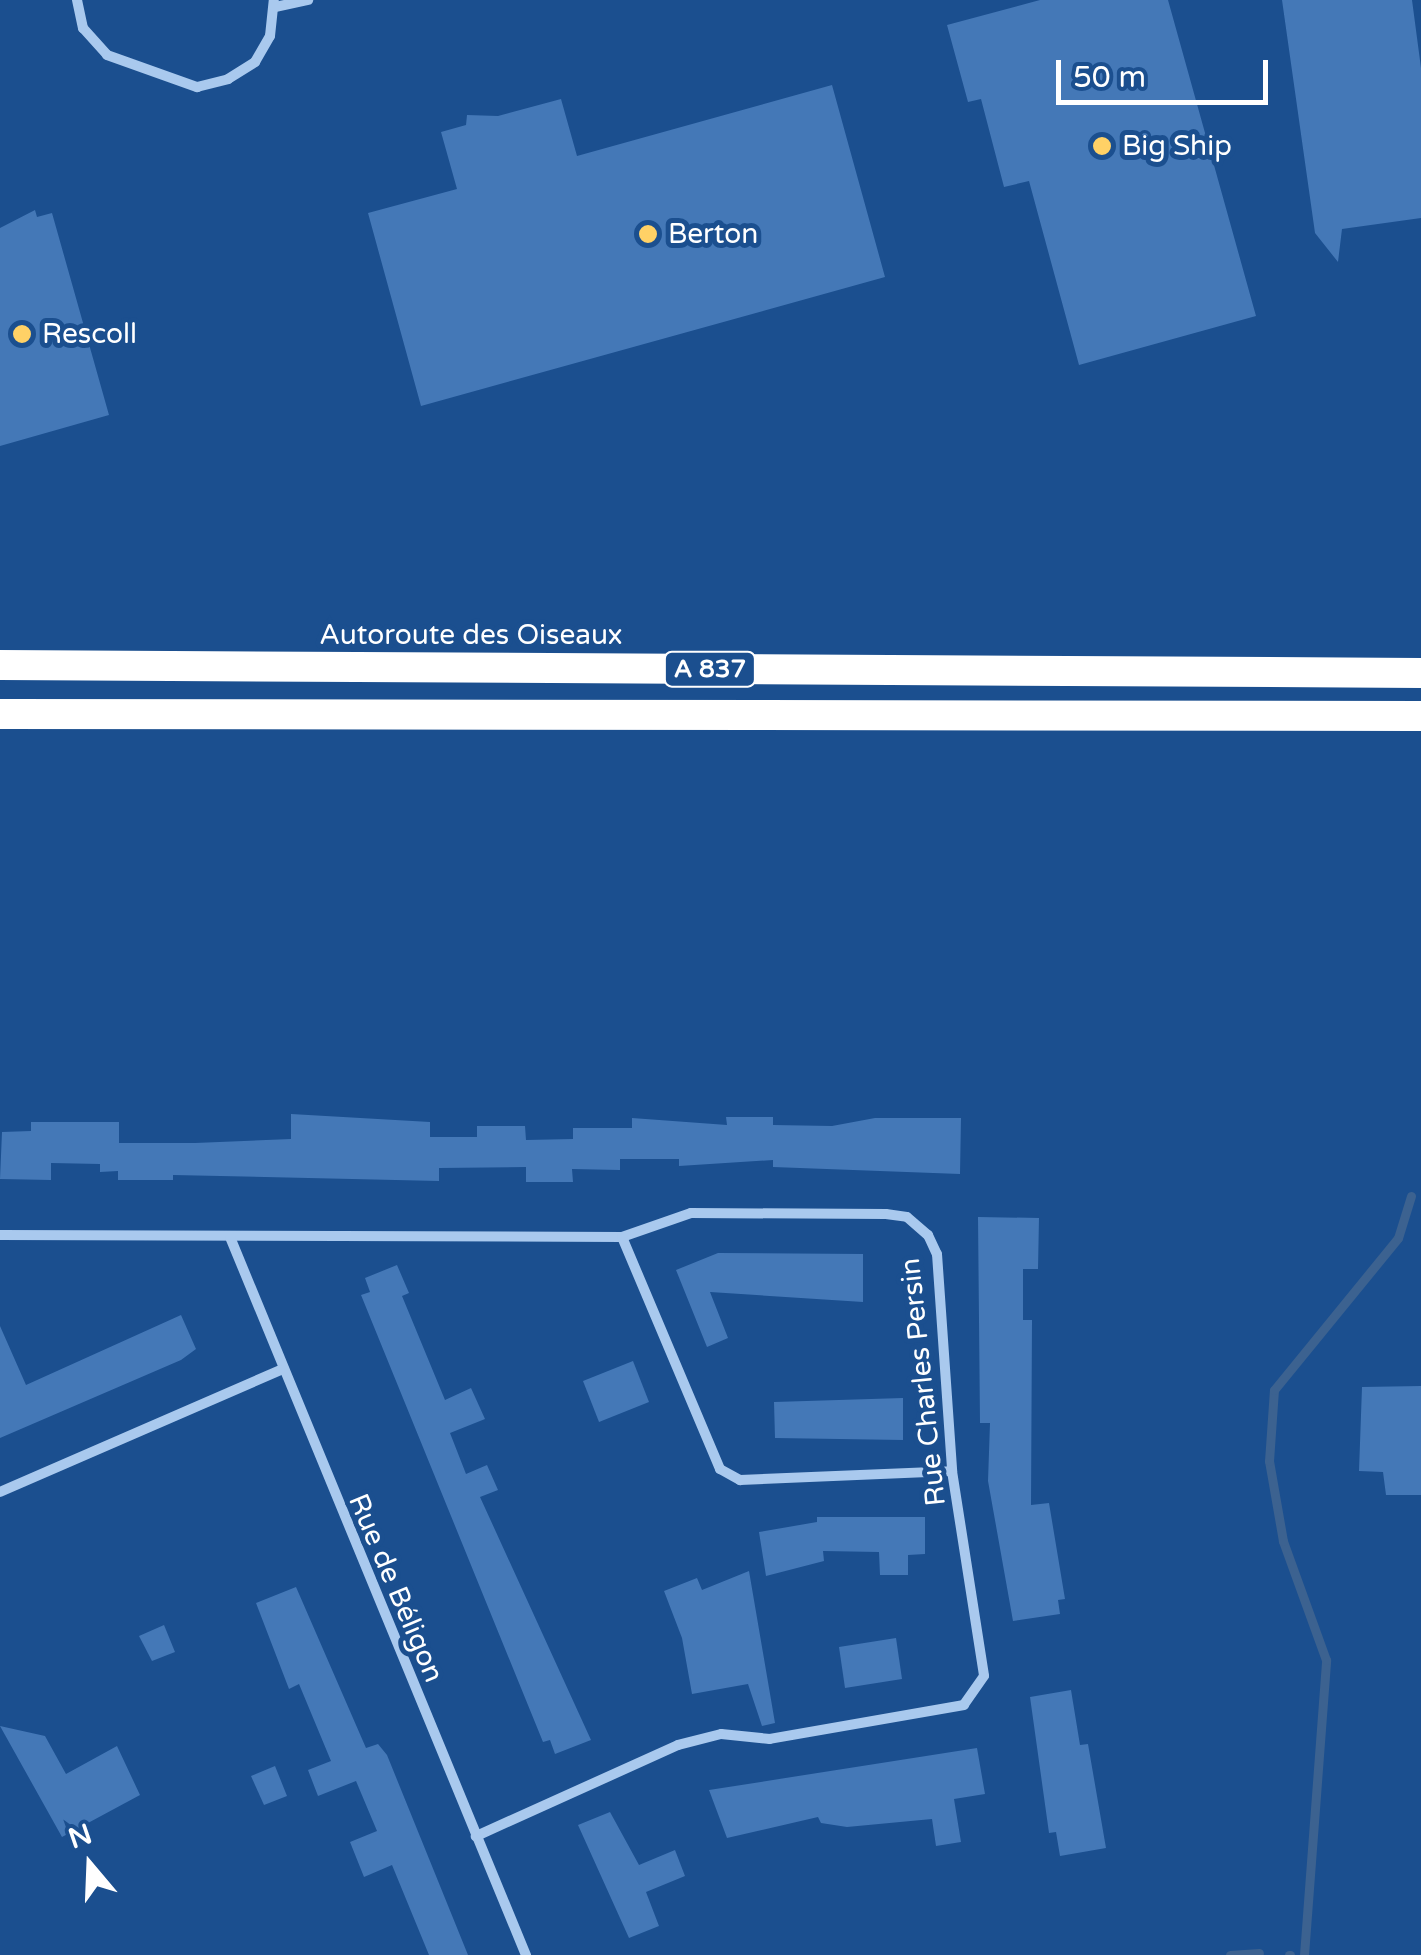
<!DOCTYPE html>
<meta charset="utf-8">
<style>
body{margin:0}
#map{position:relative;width:1421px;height:1955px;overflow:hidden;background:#1b4f8f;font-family:"Varela Round",sans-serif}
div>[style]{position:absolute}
.stream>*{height:9px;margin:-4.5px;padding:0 4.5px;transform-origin:4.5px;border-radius:4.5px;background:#3c6290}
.building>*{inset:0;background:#4478b7}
.street>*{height:10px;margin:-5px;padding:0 5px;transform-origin:5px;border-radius:5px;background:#a9c9ee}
.highway>*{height:30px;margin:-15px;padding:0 15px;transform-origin:15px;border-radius:15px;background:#fff}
.dots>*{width:28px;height:28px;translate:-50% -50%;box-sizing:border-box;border:5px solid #1b4f8f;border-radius:50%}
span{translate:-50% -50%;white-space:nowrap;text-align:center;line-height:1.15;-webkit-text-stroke:10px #1b4f8f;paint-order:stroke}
.shield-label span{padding:2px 8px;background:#1b4f8f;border:2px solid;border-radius:8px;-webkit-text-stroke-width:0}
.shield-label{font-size:25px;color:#fff;font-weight:700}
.poi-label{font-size:28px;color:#fff}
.left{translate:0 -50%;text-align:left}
.street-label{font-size:28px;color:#fff}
.north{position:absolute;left:40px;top:1815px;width:100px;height:100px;-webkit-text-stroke:8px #1b4f8f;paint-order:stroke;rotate:341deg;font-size:28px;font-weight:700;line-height:40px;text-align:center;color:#fff}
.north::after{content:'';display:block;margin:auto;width:35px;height:45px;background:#fff;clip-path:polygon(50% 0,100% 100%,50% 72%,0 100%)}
.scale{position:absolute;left:1056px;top:60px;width:212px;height:45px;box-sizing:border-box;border:5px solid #fff;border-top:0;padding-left:12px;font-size:30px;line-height:35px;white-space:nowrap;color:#fff;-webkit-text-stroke:8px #1b4f8f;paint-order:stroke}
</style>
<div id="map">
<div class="stream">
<i style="left:1230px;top:1955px;width:29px;rotate:-4deg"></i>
<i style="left:1289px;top:1955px;width:1px"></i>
<i style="left:1304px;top:1955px;width:296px;rotate:-85.7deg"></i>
<i style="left:1326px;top:1660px;width:127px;rotate:-109.9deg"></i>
<i style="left:1283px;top:1541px;width:81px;rotate:-99.9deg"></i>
<i style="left:1269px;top:1461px;width:71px;rotate:-86deg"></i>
<i style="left:1274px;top:1390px;width:196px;rotate:-50.8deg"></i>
<i style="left:1398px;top:1238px;width:44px;rotate:-72.8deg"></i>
</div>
<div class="building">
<i style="clip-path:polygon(1040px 0,1168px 0,1256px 316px,1079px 365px,1029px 181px,1004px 187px,981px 99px,968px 102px,947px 25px)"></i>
<i style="clip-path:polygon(1282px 0,1412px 0,1421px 68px,1421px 218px,1342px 229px,1338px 262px,1315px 233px)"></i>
<i style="clip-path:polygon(832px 85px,885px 277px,421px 406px,368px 213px,457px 189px,441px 132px,466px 125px,467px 115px,498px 116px,561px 99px,577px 156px)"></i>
<i style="clip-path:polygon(35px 210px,37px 217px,52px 213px,109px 415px,0 446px,0 228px)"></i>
<i style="clip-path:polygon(291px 1114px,430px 1122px,430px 1137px,477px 1137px,477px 1126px,525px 1126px,526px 1140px,573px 1139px,573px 1128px,632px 1128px,632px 1118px,727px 1125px,726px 1117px,773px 1117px,773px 1125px,832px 1126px,875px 1118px,961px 1118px,960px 1174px,773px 1167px,773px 1160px,679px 1166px,679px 1159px,620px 1159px,620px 1170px,572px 1169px,573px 1182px,526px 1182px,526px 1167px,439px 1168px,439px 1181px,173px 1175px,173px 1180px,118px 1180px,118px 1171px,100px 1172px,100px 1164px,51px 1163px,51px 1180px,0 1179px,2px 1132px,31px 1131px,31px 1122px,119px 1122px,119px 1143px,195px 1143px,291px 1139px)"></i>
<i style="clip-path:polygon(978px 1217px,1039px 1218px,1038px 1269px,1023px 1269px,1023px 1320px,1032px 1320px,1031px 1505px,1049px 1503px,1065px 1599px,1058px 1600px,1060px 1614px,1013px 1621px,988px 1481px,990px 1423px,980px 1423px)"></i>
<i style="clip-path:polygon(718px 1253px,863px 1254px,863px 1302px,710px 1292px,728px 1338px,707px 1347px,676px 1270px)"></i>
<i style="clip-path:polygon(397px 1265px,409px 1293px,402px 1296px,445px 1400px,471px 1388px,485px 1419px,450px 1433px,466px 1474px,487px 1465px,498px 1490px,480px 1497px,591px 1740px,555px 1754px,550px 1740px,543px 1742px,361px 1295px,370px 1292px,365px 1278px)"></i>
<i style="clip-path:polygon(181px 1315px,196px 1349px,181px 1360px,0 1438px,0 1326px,26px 1385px)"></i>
<i style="clip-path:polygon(633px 1361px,649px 1402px,599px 1422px,583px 1381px)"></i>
<i style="clip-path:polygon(1421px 1386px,1421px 1495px,1386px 1495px,1383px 1472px,1359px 1471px,1362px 1387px)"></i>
<i style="clip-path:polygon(903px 1398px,903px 1440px,775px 1438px,774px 1402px)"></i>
<i style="clip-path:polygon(817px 1517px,925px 1517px,925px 1554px,908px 1555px,908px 1575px,880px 1575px,879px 1552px,823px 1551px,824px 1561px,766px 1576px,759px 1532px,817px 1522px)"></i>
<i style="clip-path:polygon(749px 1571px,775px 1723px,762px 1726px,748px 1684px,692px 1694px,682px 1638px,664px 1591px,697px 1578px,702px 1590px)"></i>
<i style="clip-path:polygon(296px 1587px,366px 1748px,378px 1744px,387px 1755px,468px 1955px,429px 1955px,392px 1865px,364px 1877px,350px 1842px,377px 1831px,356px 1781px,318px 1796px,308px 1770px,331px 1761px,299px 1684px,289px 1689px,256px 1603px)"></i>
<i style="clip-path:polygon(164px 1625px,175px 1652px,152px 1661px,139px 1636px)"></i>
<i style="clip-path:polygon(896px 1638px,902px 1679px,845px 1688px,839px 1647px)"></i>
<i style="clip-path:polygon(1071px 1690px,1080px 1745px,1088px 1744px,1106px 1848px,1060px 1856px,1056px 1832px,1049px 1833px,1030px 1697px)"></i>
<i style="clip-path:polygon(0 1726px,45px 1736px,66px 1774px,117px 1746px,140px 1795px,62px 1837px)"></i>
<i style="clip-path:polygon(977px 1748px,985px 1794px,954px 1799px,961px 1842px,936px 1846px,932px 1819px,847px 1827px,821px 1823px,818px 1817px,727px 1838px,709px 1790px)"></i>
<i style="clip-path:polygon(275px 1766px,287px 1796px,264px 1805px,251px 1776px)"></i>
<i style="clip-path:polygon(610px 1812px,639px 1865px,675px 1850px,685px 1876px,646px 1892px,659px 1926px,629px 1938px,578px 1825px)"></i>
</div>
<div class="street">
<i style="left:77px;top:0;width:29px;rotate:78deg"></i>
<i style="left:83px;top:28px;width:36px;rotate:48deg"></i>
<i style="left:107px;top:55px;width:96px;rotate:19.6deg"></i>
<i style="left:197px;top:87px;width:32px;rotate:-14deg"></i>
<i style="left:228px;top:79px;width:32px;rotate:-32deg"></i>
<i style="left:255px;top:62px;width:30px;rotate:-60deg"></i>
<i style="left:270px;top:36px;width:36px;rotate:-84deg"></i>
<i style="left:275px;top:7px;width:34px;rotate:-12deg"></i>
<i style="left:0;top:1235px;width:622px;rotate:0.18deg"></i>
<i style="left:622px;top:1237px;width:73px;rotate:-19.2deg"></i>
<i style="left:691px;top:1213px;width:195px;rotate:0.3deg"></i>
<i style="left:886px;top:1214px;width:21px;rotate:8deg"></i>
<i style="left:907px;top:1217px;width:28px;rotate:41deg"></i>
<i style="left:928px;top:1235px;width:21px;rotate:65deg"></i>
<i style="left:937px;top:1254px;width:218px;rotate:86deg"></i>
<i style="left:952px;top:1471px;width:207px;rotate:81.1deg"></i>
<i style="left:984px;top:1676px;width:35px;rotate:125deg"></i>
<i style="left:964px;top:1705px;width:197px;rotate:170.1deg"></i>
<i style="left:770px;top:1739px;width:49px;rotate:-174.2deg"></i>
<i style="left:721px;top:1734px;width:44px;rotate:165.7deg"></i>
<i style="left:678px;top:1745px;width:222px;rotate:155.7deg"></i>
<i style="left:230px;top:1237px;width:777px;rotate:67.6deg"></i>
<i style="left:622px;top:1237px;width:252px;rotate:67.1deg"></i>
<i style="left:720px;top:1469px;width:23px;rotate:29deg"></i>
<i style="left:740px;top:1480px;width:212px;rotate:-2.4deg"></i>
<i style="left:0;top:1492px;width:305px;rotate:-23.5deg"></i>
</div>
<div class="highway">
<i style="left:0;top:665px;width:1421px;rotate:0.32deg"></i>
<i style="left:0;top:714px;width:1421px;rotate:0.08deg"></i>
</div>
<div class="dots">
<i style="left:1102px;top:146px;background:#ffd166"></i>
<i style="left:648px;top:234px;background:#ffd166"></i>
<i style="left:22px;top:334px;background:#ffd166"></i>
</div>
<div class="shield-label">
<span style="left:710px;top:669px">A 837</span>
</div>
<div class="poi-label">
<span class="left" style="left:1122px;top:146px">Big Ship</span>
<span class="left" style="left:668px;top:234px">Berton</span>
<span class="left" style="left:42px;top:334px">Rescoll</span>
</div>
<div class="street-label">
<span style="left:471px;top:635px">Autoroute des Oiseaux</span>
<span style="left:923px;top:1382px;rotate:-96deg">Rue Charles Persin</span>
<span style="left:396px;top:1588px;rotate:67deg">Rue de Béligon</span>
</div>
<div class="north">N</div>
<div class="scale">50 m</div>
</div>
